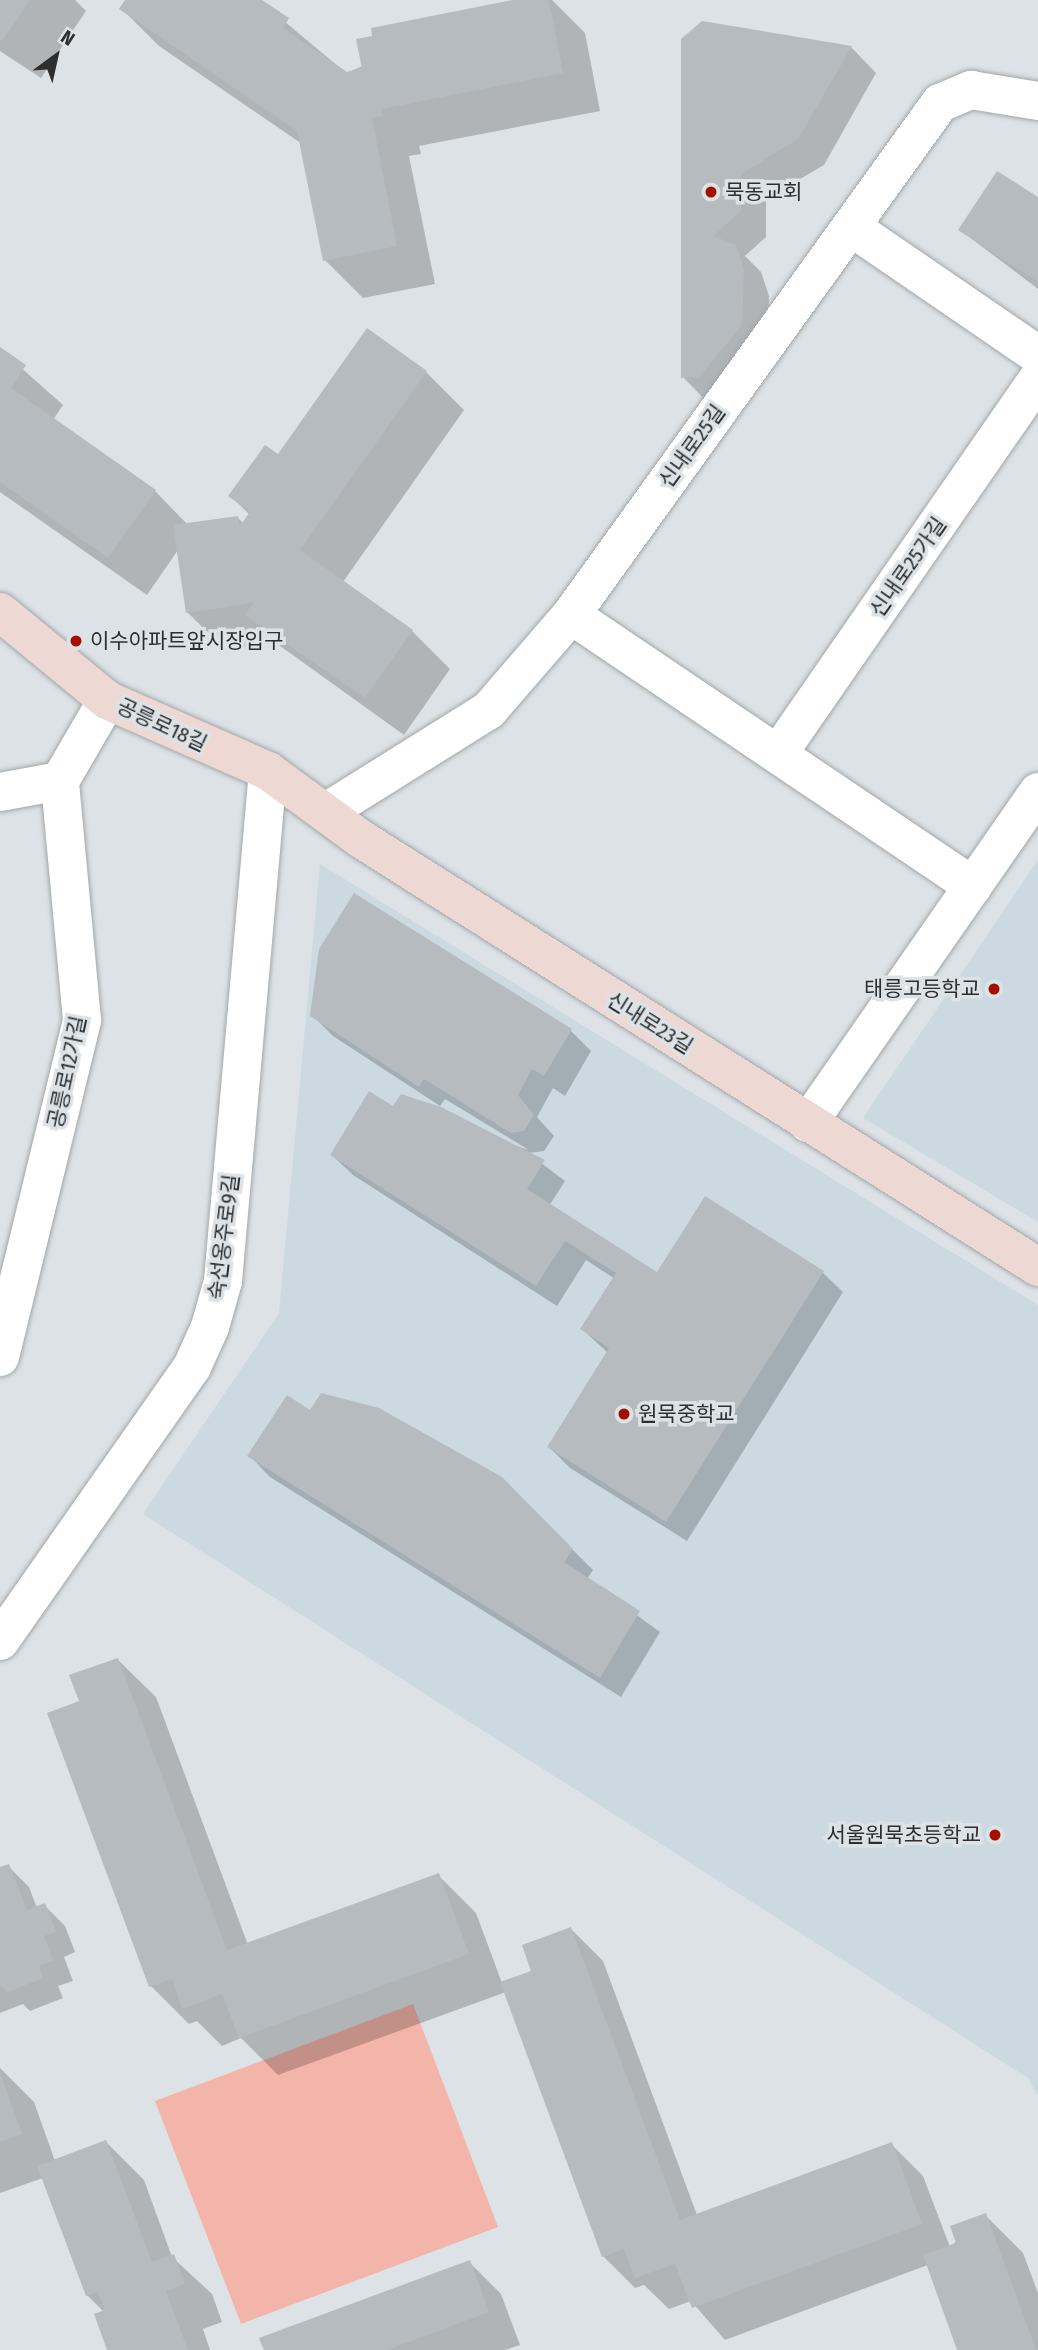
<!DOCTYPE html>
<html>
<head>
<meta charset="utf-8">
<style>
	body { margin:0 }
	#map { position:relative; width:1038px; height:2350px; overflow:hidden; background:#dce2e5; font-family:"Fira Sans Condensed","Noto Sans KR",sans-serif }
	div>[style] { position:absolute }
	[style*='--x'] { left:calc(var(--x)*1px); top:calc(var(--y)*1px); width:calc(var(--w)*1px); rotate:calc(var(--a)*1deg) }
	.built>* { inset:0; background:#ccd9e1 }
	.green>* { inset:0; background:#f3b5a9 }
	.shadow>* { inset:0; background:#0003 }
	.building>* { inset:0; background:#b6bbbf }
	.roads { filter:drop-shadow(0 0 2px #a2a7aa) drop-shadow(0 0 2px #a2a7aa) }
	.street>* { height:38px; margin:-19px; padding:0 19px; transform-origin:19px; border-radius:19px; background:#fff }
	.secondary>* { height:38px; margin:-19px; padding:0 19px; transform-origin:19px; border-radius:19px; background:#eed8d4 }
	.dots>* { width:19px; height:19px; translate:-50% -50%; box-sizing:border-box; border:4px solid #dce2e5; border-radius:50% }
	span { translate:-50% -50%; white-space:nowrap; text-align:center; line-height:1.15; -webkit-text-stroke:7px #dce2e5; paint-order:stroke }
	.poi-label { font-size:21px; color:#2c2e2f }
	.left { translate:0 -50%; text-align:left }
	.right { translate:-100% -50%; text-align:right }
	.street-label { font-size:21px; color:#2c2e2f }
	.north { position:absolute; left:21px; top:21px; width:70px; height:70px; -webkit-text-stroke:5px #dce2e5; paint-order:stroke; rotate:33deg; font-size:19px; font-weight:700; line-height:28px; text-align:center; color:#2c2e2f }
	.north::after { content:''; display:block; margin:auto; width:24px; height:32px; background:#2c2e2f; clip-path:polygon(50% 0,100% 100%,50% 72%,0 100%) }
</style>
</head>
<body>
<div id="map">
	<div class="built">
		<i style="clip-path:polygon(1038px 860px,1038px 1222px,863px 1118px)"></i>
		<i style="clip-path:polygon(320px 864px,1038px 1305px,1038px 2096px,1028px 2078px,143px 1514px,279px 1313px)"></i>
	</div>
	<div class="green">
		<i style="clip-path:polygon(413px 2004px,498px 2227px,241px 2324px,155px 2101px)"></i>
	</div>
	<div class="shadow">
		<i style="clip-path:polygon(0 0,75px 0,86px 11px,41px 78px,0 51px)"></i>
		<i style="clip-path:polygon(127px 0,259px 0,346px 73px,522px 0,552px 0,585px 33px,600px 111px,419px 146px,421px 154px,409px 156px,435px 284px,363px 298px,325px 260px,302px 144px,159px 46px,121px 8px)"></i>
		<i style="clip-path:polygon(683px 40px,851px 47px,876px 73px,824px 165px,766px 199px,766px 237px,745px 256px,761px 272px,769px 296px,767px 351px,708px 403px,683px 377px)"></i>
		<i style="clip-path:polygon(1038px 199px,1038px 289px,960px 230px)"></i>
		<i style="clip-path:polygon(0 349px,63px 405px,53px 420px,155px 491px,188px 525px,238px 518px,244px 524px,250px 515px,231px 496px,279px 457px,426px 372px,464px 410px,343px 582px,412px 631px,450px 669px,404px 735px,276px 643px,226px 650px,187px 612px,178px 550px,147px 595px,0 492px)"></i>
		<i style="clip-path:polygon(312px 1015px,571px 1031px,591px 1051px,565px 1096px,553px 1088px,537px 1117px,554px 1136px,544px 1151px,528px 1153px,565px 1181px,549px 1206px,657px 1274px,822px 1272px,843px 1292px,687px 1541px,570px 1468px,549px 1447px,608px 1353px,582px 1329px,615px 1279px,586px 1260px,557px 1306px,353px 1175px,332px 1155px,394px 1109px,529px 1150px,445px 1099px,440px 1106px,333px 1036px)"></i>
		<i style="clip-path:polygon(310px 1413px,501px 1478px,593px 1570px,587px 1579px,660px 1632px,621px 1697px,270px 1477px,250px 1456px)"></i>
		<i style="clip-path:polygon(118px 1660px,156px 1697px,248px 1945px,438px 1875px,476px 1913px,502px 1983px,534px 1972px,571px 1929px,603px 1961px,697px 2215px,891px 2144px,923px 2176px,950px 2247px,985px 2215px,1023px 2253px,1038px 2293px,1038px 2350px,959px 2350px,928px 2265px,725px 2340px,691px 2301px,669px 2309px,644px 2285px,635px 2288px,603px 2256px,506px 1992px,278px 2075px,241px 2038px,222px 2046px,197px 2021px,189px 2024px,151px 1986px,81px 1702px)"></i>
		<i style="clip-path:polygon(8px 1866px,29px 1887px,37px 1908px,44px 1905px,65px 1926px,75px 1952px,64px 1957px,73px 1981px,58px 1986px,63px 1998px,30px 2011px,23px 2004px,0 2013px,0 1869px)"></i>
		<i style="clip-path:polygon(0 2068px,34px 2102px,55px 2161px,106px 2142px,144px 2180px,172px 2257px,212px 2294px,222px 2322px,203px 2329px,210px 2350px,109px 2350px,104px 2312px,87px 2295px,43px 2178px,0 2193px)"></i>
		<i style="clip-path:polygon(469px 2262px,501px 2294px,520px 2345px,505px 2350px,266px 2350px)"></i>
	</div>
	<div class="building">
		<i style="clip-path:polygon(0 0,30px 0,2px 41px,0 40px)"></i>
		<i style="clip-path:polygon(125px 0,262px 0,289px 18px,283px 28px,347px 72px,362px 68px,356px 39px,372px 36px,371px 28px,513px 0,549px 0,563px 73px,382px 109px,383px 116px,372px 118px,397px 246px,323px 261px,297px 131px,119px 9px)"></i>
		<i style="clip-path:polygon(702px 21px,852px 46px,798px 139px,741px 174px,741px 211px,713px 236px,736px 245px,744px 269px,742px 325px,699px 377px,681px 378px,681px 39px)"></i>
		<i style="clip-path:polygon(997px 171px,1038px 197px,1038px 282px,958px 230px)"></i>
		<i style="clip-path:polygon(367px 328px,427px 371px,300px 550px,413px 630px,365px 698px,245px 615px,253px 603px,186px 613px,173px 525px,238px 516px,240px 526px,250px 512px,228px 496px,265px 445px,278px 454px)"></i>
		<i style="clip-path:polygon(0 347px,26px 365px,11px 388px,156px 490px,108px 558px,0 482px)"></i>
		<i style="clip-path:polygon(354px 893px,572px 1029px,544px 1076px,532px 1069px,518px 1095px,534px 1115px,524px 1131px,511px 1133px,424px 1079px,419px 1087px,310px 1016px,319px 949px)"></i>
		<i style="clip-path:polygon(369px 1091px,393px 1106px,401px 1094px,441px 1107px,545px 1160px,527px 1189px,657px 1272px,705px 1196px,824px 1271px,666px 1522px,547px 1447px,609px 1348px,580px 1329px,616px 1273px,565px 1241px,536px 1286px,330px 1155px)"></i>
		<i style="clip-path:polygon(321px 1393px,379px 1408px,502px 1477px,573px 1549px,564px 1562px,640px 1611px,600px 1678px,247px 1456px,287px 1395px,310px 1410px)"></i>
		<i style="clip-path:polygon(118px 1658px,227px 1950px,439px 1873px,469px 1954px,239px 2038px,222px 1994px,182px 2009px,172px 1979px,149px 1987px,47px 1713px,79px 1701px,69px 1675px)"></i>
		<i style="clip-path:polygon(9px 1864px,27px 1910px,45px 1903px,56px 1932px,44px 1936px,53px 1960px,39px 1966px,43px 1978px,8px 1992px,0 1985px,0 1867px)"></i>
		<i style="clip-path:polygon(571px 1927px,680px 2220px,892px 2142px,922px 2224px,692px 2308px,675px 2264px,635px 2278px,624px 2249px,602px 2257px,500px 1982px,531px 1971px,522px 1945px)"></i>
		<i style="clip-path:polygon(0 2073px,22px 2134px,0 2142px)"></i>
		<i style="clip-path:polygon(106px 2140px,152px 2262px,174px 2254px,185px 2284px,166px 2291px,188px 2350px,107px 2350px,94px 2314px,105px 2310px,98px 2292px,86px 2296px,37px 2166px)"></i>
		<i style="clip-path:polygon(986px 2213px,1036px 2350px,957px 2350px,923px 2255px,956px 2243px,950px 2226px)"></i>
		<i style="clip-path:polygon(470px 2260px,489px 2312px,387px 2350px,264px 2350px,259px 2338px)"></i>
	</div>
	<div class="roads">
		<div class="street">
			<i style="--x:851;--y:227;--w:227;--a:34.4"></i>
			<i style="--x:571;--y:615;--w:485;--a:34"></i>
			<i style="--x:778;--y:754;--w:456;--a:-55.3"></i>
			<i style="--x:0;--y:792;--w:61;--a:-10.4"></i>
			<i style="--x:60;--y:781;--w:94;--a:-59.9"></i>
			<i style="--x:326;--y:812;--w:192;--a:-32"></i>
			<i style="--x:489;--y:710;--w:125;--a:-49.2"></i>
			<i style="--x:571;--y:615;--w:631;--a:-54.22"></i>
			<i style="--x:940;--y:103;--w:34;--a:-23"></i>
			<i style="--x:971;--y:90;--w:68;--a:9.3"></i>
			<i style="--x:808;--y:1123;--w:403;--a:-55.2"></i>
			<i style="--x:0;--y:1357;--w:347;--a:-76.3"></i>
			<i style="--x:82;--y:1020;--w:240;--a:-95.3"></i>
			<i style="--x:0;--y:1641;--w:335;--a:-55"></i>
			<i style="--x:192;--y:1367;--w:44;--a:-65.8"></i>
			<i style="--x:210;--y:1327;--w:48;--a:-74.2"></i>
			<i style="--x:223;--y:1281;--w:512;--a:-84.96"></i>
		</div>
		<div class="secondary">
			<i style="--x:0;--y:612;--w:139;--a:39.4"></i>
			<i style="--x:107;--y:700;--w:176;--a:23.8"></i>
			<i style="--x:268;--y:771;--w:115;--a:36.2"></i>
			<i style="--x:361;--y:839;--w:801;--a:32.3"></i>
		</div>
	</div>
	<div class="dots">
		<i style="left:711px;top:192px;background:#a41000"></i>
		<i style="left:76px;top:641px;background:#a41000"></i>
		<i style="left:994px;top:989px;background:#a41000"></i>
		<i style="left:624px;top:1414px;background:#a41000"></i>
		<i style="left:995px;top:1835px;background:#a41000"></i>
	</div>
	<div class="poi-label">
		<span class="left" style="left:725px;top:192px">묵동교회</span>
		<span class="left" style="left:90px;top:641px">이수아파트앞시장입구</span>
		<span class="right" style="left:980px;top:989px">태릉고등학교</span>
		<span class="left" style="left:638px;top:1414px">원묵중학교</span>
		<span class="right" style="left:981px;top:1835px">서울원묵초등학교</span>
	</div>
	<div class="street-label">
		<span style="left:692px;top:446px;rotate:-54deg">신내로25길</span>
		<span style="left:908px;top:567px;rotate:-55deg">신내로25가길</span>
		<span style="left:162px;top:725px;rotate:25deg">공릉로18길</span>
		<span style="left:650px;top:1023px;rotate:32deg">신내로23길</span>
		<span style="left:67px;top:1072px;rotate:-78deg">공릉로12가길</span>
		<span style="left:224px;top:1237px;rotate:-83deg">숙선옹주로9길</span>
	</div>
	<div class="north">N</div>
</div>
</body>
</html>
